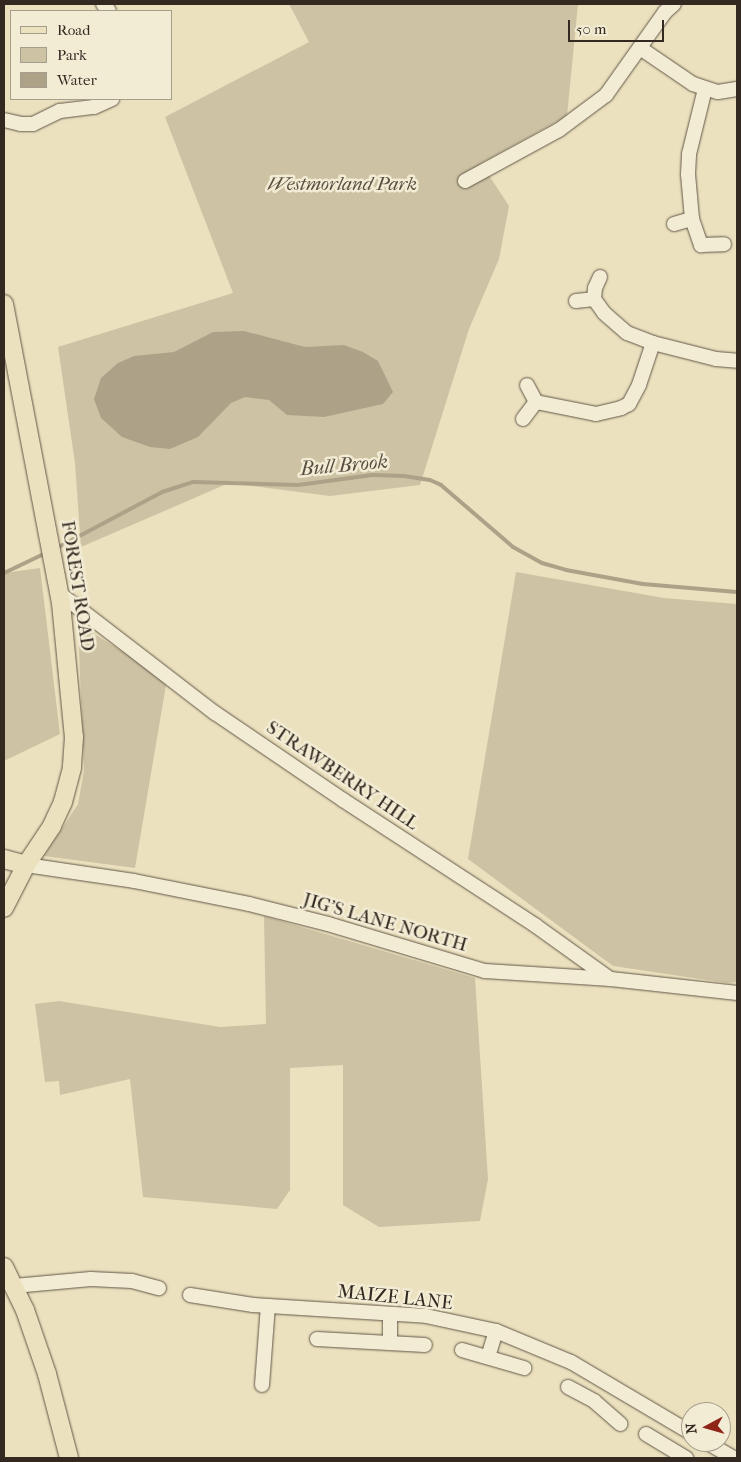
<!DOCTYPE html>
<html>
<head>
<meta charset="utf-8">
<style>
	body { margin:0 }
	#map { position:relative; width:741px; height:1462px; overflow:hidden; background:#ece1be; font-family:"IM FELL French Canon",serif }
	div>[style] { position:absolute }
	[style*='--x'] { left:calc(var(--x)*1px); top:calc(var(--y)*1px); width:calc(var(--w)*1px); rotate:calc(var(--a)*1deg) }
	.green>* { inset:0; background:#cdc2a3 }
	.water>* { inset:0; background:#ada288 }
	.stream>* { height:4px; margin:-2px; padding:0 2px; transform-origin:2px; border-radius:2px; background:#ada288 }
	.roads { filter:drop-shadow(0 0 1px #615748) drop-shadow(0 0 1px #615748) }
	.minor>* { height:14px; margin:-7px; padding:0 7px; transform-origin:7px; border-radius:7px; background:#f3ecd5 }
	.major>* { height:18px; margin:-9px; padding:0 9px; transform-origin:9px; border-radius:9px; background:#ece1be }
	span { translate:-50% -50%; white-space:nowrap; text-align:center; line-height:1.15; -webkit-text-stroke:5px #f3ecd5; paint-order:stroke }
	.park-label { font-size:19px; color:#5a4f41; font-style:italic }
	.street-label { font-size:19px; color:#332920 }
	.water-label { font-size:20px; color:#584d3f; font-style:italic }
	.frame { position:absolute; inset:0; border:5px solid #332920; pointer-events:none }
	.legend { position:absolute; left:10px; top:10px; width:162px; height:90px; box-sizing:border-box; background:#f3ecd5; border:1px solid #a69e8d; margin:0; padding:6px 9px; list-style:none; font-size:15px; color:#332920 }
	.legend li { display:flex; align-items:center; gap:10px; height:25px }
	.legend b { width:25px; border:1px solid #a69e8d }
	.north { position:absolute; left:681px; top:1402px; width:50px; height:50px; box-sizing:border-box; background:#f3ecd5; border:1px solid #a69e8d; border-radius:50%; rotate:264deg; font-size:14px; font-weight:700; line-height:20px; text-align:center; color:#332920 }
	.north::after { content:''; display:block; margin:auto; width:18px; height:22px; background:#8f2418; clip-path:polygon(50% 0,100% 100%,50% 72%,0 100%) }
	.scale { position:absolute; left:568px; top:20px; width:96px; height:22px; box-sizing:border-box; border:2px solid #332920; border-top:0; padding-left:6px; font-size:15px; line-height:18px; white-space:nowrap; color:#332920; -webkit-text-stroke:4px #f3ecd5; paint-order:stroke }
</style>
</head>
<body>
<div id="map">
	<div class="green">
		<i style="clip-path:polygon(289px 4px,578px 4px,567px 116px,481px 163px,509px 206px,499px 259px,469px 329px,420px 485px,330px 496px,229px 483px,81px 547px,75px 463px,58px 347px,233px 293px,165px 117px,309px 42px)"></i>
		<i style="clip-path:polygon(40px 568px,60px 734px,4px 761px,4px 573px)"></i>
		<i style="clip-path:polygon(516px 572px,664px 598px,737px 604px,737px 982px,727px 983px,613px 966px,468px 859px)"></i>
		<i style="clip-path:polygon(78px 624px,167px 679px,135px 868px,44px 856px,78px 804px,84px 771px)"></i>
		<i style="clip-path:polygon(264px 916px,475px 978px,488px 1179px,480px 1221px,379px 1227px,343px 1205px,343px 1065px,290px 1068px,290px 1190px,277px 1209px,143px 1197px,130px 1079px,60px 1095px,59px 1081px,45px 1082px,35px 1004px,59px 1001px,220px 1027px,266px 1024px)"></i>
	</div>
	<div class="water">
		<i style="clip-path:polygon(244px 331px,305px 347px,344px 345px,363px 352px,378px 361px,393px 392px,383px 404px,324px 417px,287px 415px,269px 400px,245px 397px,231px 403px,198px 437px,170px 449px,150px 447px,122px 437px,101px 418px,94px 399px,101px 378px,118px 363px,134px 356px,174px 352px,213px 332px)"></i>
	</div>
	<div class="stream">
		<i style="--x:55;--y:549;--w:121;--a:-28"></i>
		<i style="--x:162;--y:492;--w:33;--a:-18"></i>
		<i style="--x:193;--y:482;--w:105;--a:1.6"></i>
		<i style="--x:298;--y:485;--w:75;--a:-7.7"></i>
		<i style="--x:372;--y:475;--w:32;--a:2"></i>
		<i style="--x:404;--y:476;--w:26;--a:9"></i>
		<i style="--x:430;--y:480;--w:12;--a:24"></i>
		<i style="--x:441;--y:485;--w:95;--a:40.7"></i>
		<i style="--x:513;--y:547;--w:33;--a:29"></i>
		<i style="--x:542;--y:563;--w:25;--a:16"></i>
		<i style="--x:566;--y:570;--w:78;--a:10.3"></i>
		<i style="--x:643;--y:584;--w:94;--a:4.9"></i>
		<i style="--x:4;--y:573;--w:47;--a:-25.5"></i>
	</div>
	<div class="roads">
		<div class="minor">
			<i style="--x:103;--y:4;--w:9;--a:49"></i>
			<i style="--x:640;--y:48;--w:64;--a:34.2"></i>
			<i style="--x:693;--y:84;--w:26;--a:18"></i>
			<i style="--x:718;--y:92;--w:19;--a:-9"></i>
			<i style="--x:4;--y:120;--w:17;--a:13"></i>
			<i style="--x:21;--y:124;--w:12;--a:0"></i>
			<i style="--x:33;--y:124;--w:30;--a:-26"></i>
			<i style="--x:60;--y:111;--w:34;--a:-7"></i>
			<i style="--x:94;--y:107;--w:20;--a:-24"></i>
			<i style="--x:465;--y:181;--w:107;--a:-28.5"></i>
			<i style="--x:559;--y:130;--w:59;--a:-36.7"></i>
			<i style="--x:606;--y:95;--w:102;--a:-54.6"></i>
			<i style="--x:665;--y:12;--w:12;--a:-42"></i>
			<i style="--x:692;--y:219;--w:28;--a:71"></i>
			<i style="--x:701;--y:245;--w:23;--a:-2"></i>
			<i style="--x:674;--y:224;--w:19;--a:-16"></i>
			<i style="--x:692;--y:219;--w:45;--a:-95.1"></i>
			<i style="--x:688;--y:174;--w:20;--a:-87"></i>
			<i style="--x:689;--y:154;--w:67;--a:-76.2"></i>
			<i style="--x:600;--y:277;--w:12;--a:114"></i>
			<i style="--x:595;--y:288;--w:11;--a:95"></i>
			<i style="--x:594;--y:299;--w:17;--a:54"></i>
			<i style="--x:604;--y:313;--w:30;--a:41"></i>
			<i style="--x:627;--y:333;--w:28;--a:21"></i>
			<i style="--x:653;--y:343;--w:65;--a:14.3"></i>
			<i style="--x:716;--y:359;--w:21;--a:5"></i>
			<i style="--x:576;--y:301;--w:18;--a:-6"></i>
			<i style="--x:536;--y:402;--w:61;--a:11.3"></i>
			<i style="--x:596;--y:414;--w:26;--a:-13"></i>
			<i style="--x:621;--y:408;--w:9;--a:-27"></i>
			<i style="--x:629;--y:404;--w:21;--a:-62"></i>
			<i style="--x:639;--y:385;--w:44;--a:-71.6"></i>
			<i style="--x:523;--y:419;--w:21;--a:-53"></i>
			<i style="--x:536;--y:402;--w:19;--a:-118"></i>
			<i style="--x:59;--y:593;--w:197;--a:37.6"></i>
			<i style="--x:215;--y:713;--w:155;--a:34.2"></i>
			<i style="--x:343;--y:800;--w:230;--a:33.1"></i>
			<i style="--x:536;--y:926;--w:91;--a:35.6"></i>
			<i style="--x:26;--y:865;--w:109;--a:8.4"></i>
			<i style="--x:134;--y:881;--w:117;--a:11.3"></i>
			<i style="--x:249;--y:904;--w:81;--a:14.2"></i>
			<i style="--x:328;--y:924;--w:164;--a:16.7"></i>
			<i style="--x:485;--y:971;--w:126;--a:3.6"></i>
			<i style="--x:611;--y:979;--w:127;--a:6.3"></i>
			<i style="--x:14;--y:1286;--w:77;--a:-5.2"></i>
			<i style="--x:91;--y:1279;--w:41;--a:2.8"></i>
			<i style="--x:132;--y:1281;--w:28;--a:15"></i>
			<i style="--x:190;--y:1295;--w:64;--a:9"></i>
			<i style="--x:253;--y:1305;--w:173;--a:3.6"></i>
			<i style="--x:426;--y:1316;--w:72;--a:12.1"></i>
			<i style="--x:496;--y:1331;--w:81;--a:22.5"></i>
			<i style="--x:571;--y:1362;--w:139;--a:30.6"></i>
			<i style="--x:317;--y:1339;--w:108;--a:3.2"></i>
			<i style="--x:390;--y:1343;--w:29;--a:-90"></i>
			<i style="--x:462;--y:1350;--w:65;--a:16.2"></i>
			<i style="--x:488;--y:1357;--w:27;--a:-73"></i>
			<i style="--x:262;--y:1385;--w:79;--a:-85.7"></i>
			<i style="--x:568;--y:1387;--w:30;--a:28"></i>
			<i style="--x:594;--y:1401;--w:35;--a:41"></i>
			<i style="--x:646;--y:1434;--w:47;--a:31"></i>
			<i style="--x:706;--y:1442;--w:32;--a:30"></i>
		</div>
		<div class="major">
			<i style="--x:4;--y:304;--w:304;--a:79.2"></i>
			<i style="--x:61;--y:603;--w:135;--a:84.5"></i>
			<i style="--x:74;--y:737;--w:31;--a:94"></i>
			<i style="--x:72;--y:768;--w:35;--a:105"></i>
			<i style="--x:63;--y:802;--w:26;--a:115"></i>
			<i style="--x:52;--y:826;--w:47;--a:123.7"></i>
			<i style="--x:26;--y:865;--w:48;--a:117.1"></i>
			<i style="--x:4;--y:859;--w:23;--a:15"></i>
			<i style="--x:4;--y:1267;--w:48;--a:64"></i>
			<i style="--x:25;--y:1310;--w:68;--a:71"></i>
			<i style="--x:47;--y:1374;--w:87;--a:75.3"></i>
		</div>
	</div>
	<div class="park-label">
		<span style="left:342px;top:185px">Westmorland Park</span>
	</div>
	<div class="street-label">
		<span style="left:77px;top:586px;rotate:81deg">FOREST ROAD</span>
		<span style="left:342px;top:776px;rotate:34deg">STRAWBERRY HILL</span>
		<span style="left:385px;top:923px;rotate:16deg">JIG'S LANE NORTH</span>
		<span style="left:395px;top:1298px;rotate:6deg">MAIZE LANE</span>
	</div>
	<div class="water-label">
		<span style="left:344px;top:465px;rotate:-5deg">Bull Brook</span>
	</div>
	<div class="frame"></div>
	<ul class="legend">
	<li><b style="height:6px;background:#ece1be"></b>Road</li>
	<li><b style="height:14px;background:#cdc2a3"></b>Park</li>
	<li><b style="height:14px;background:#ada288"></b>Water</li>
	</ul>
	<div class="north">N</div>
	<div class="scale">50 m</div>
</div>
</body>
</html>
